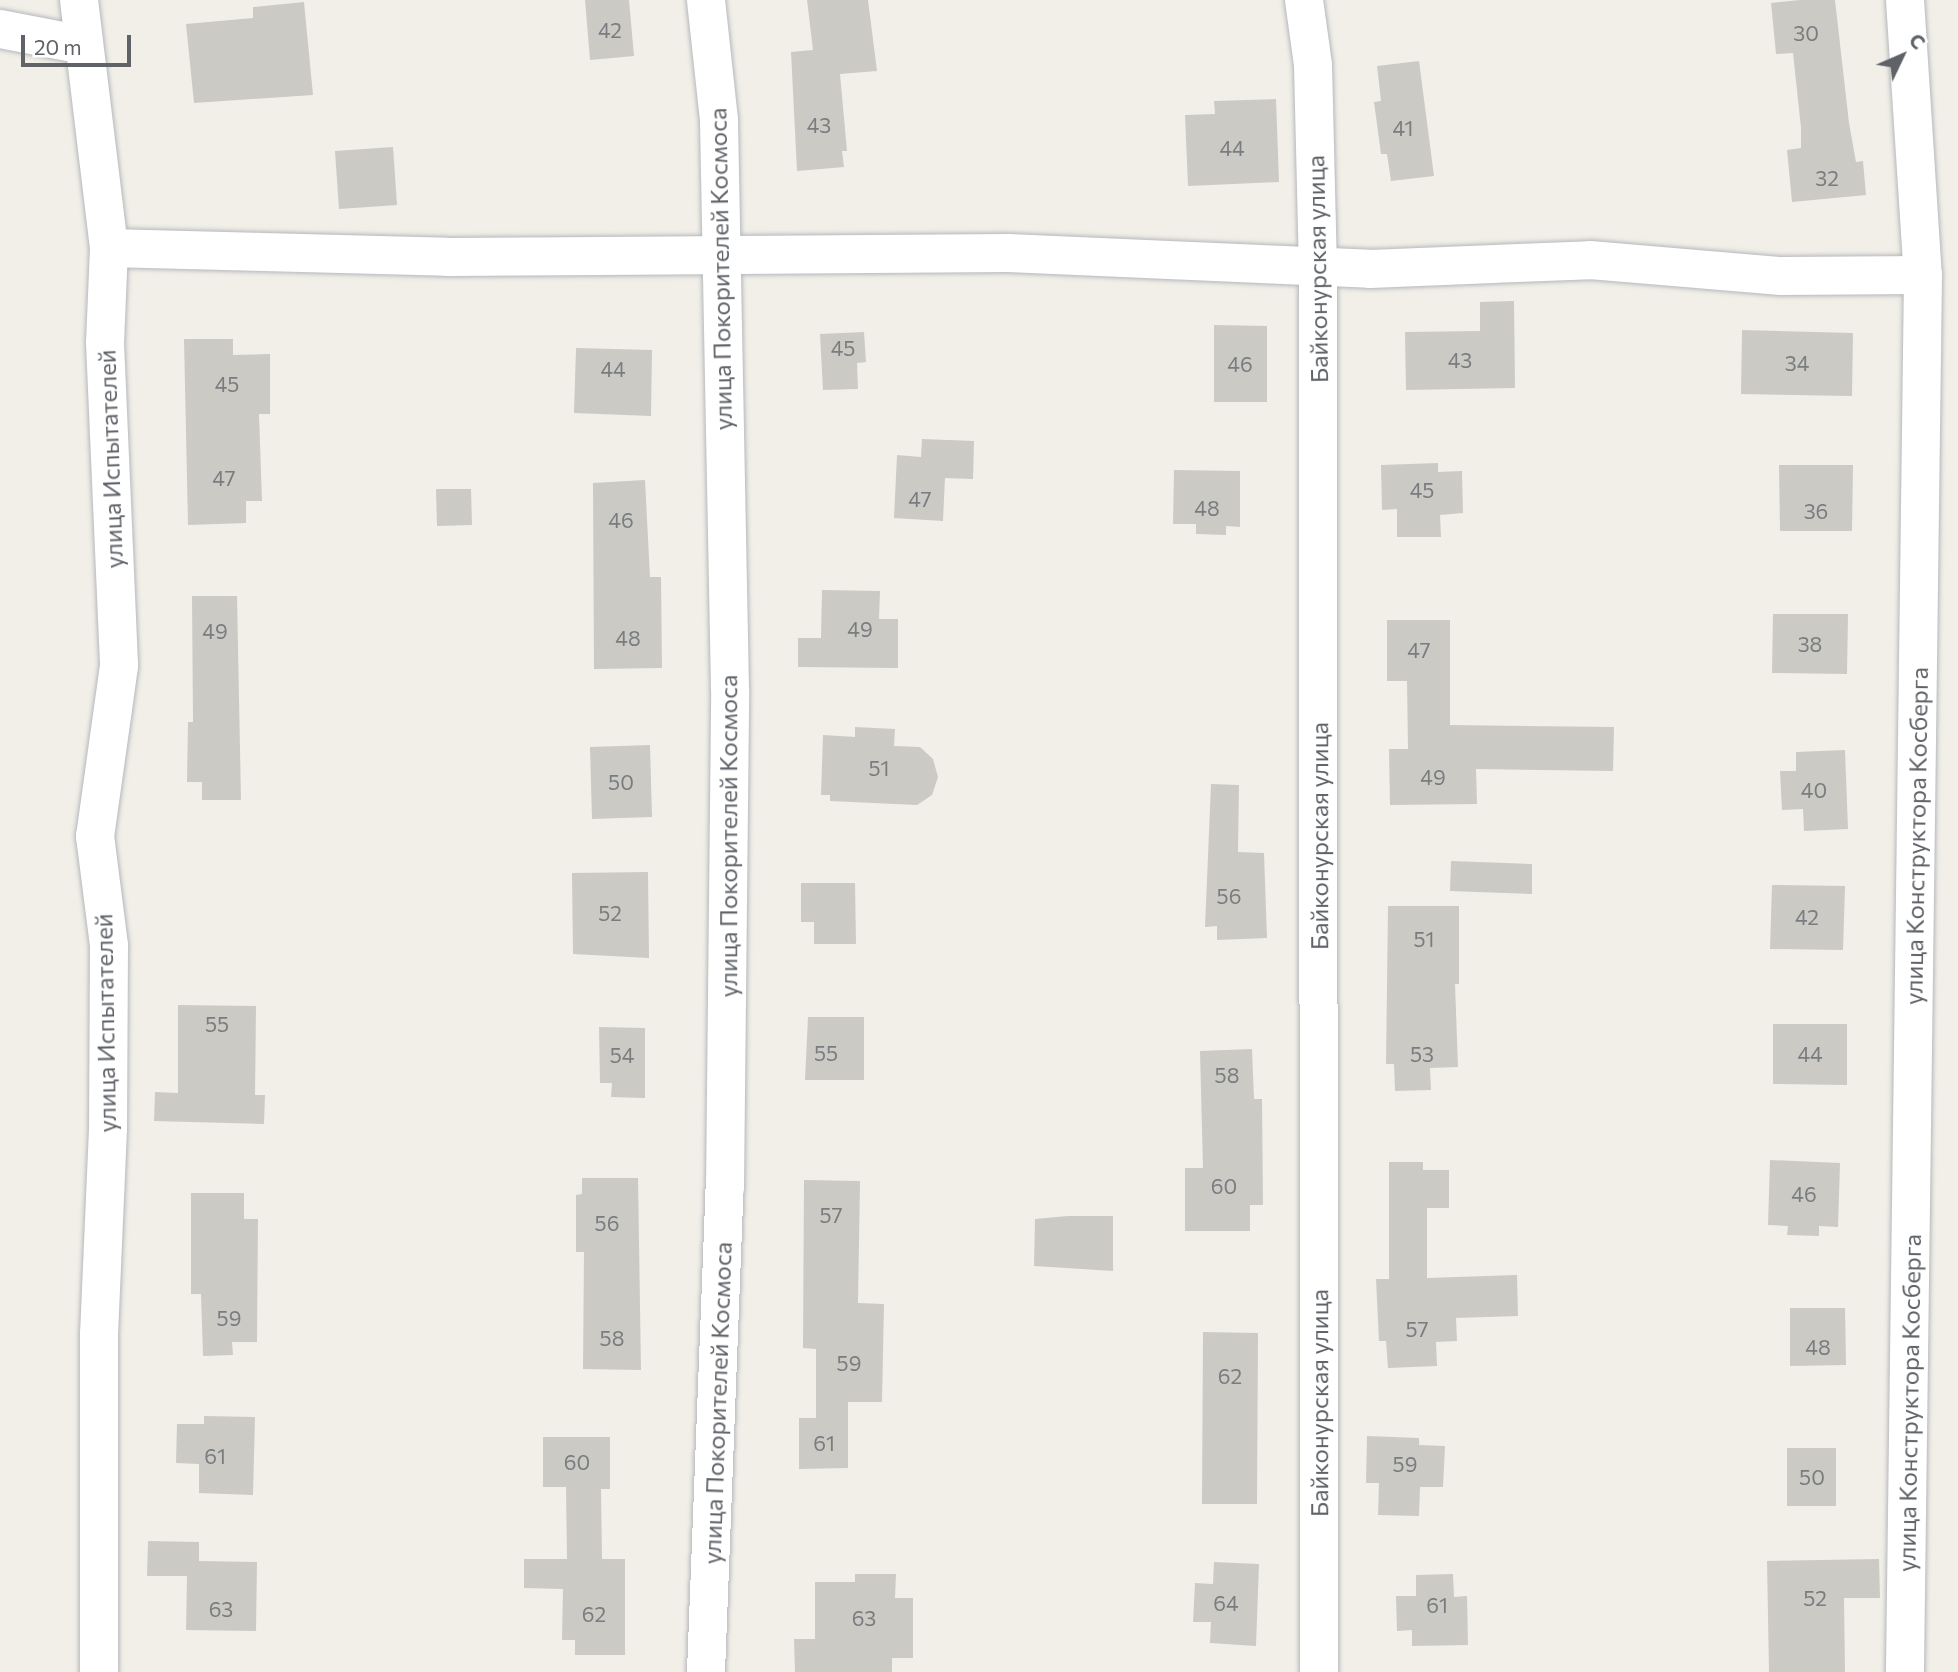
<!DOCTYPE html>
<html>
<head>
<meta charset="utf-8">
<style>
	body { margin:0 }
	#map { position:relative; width:1958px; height:1672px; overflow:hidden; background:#f1efe8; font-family:Commissioner,sans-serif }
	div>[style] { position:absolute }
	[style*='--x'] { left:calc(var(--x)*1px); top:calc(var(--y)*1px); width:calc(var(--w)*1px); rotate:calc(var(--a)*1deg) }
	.building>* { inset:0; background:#cccac5 }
	.roads { filter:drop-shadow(0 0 2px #b5b8bc) drop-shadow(0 0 2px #b5b8bc) }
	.minor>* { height:38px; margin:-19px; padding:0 19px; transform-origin:19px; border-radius:19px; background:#fff }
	span { translate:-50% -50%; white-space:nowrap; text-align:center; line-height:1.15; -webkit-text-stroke:5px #fff; paint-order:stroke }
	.number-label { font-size:21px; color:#7a7d7f }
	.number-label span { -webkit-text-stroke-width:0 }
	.street-label { font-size:24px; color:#5f6368 }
	.north { position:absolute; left:1867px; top:21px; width:70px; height:70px; -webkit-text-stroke:5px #fff; paint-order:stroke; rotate:46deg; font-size:19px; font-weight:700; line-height:28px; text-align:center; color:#5f6368 }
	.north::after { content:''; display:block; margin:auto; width:24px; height:32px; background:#5f6368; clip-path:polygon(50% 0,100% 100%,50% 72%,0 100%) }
	.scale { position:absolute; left:21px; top:35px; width:110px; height:32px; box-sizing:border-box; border:4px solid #5f6368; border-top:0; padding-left:9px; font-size:21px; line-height:24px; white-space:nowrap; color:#5f6368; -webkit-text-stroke:5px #fff; paint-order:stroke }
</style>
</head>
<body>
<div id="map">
	<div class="building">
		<i style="clip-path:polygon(585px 0,629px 0,634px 56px,590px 60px)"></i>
		<i style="clip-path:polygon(807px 0,868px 0,877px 71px,840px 74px,847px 151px,842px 151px,844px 167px,797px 171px,791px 52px,813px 50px)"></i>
		<i style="clip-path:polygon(1800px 0,1835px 0,1849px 123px,1856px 162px,1863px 161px,1866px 195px,1792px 202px,1787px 150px,1801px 148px,1801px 128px,1793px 53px,1776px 54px,1771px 3px)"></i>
		<i style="clip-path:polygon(304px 2px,313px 95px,194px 103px,186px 24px,253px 18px,253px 7px)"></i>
		<i style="clip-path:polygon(1419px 61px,1434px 176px,1391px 181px,1387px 154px,1381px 154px,1374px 102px,1381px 101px,1377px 66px)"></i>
		<i style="clip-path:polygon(1276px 99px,1279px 182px,1188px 186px,1185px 115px,1215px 114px,1214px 101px)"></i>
		<i style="clip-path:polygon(393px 147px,397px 205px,339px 209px,335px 151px)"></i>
		<i style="clip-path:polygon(1514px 301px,1515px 388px,1406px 390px,1405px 332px,1480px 331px,1480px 302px)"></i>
		<i style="clip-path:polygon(1214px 325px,1267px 326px,1267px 402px,1214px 402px)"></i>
		<i style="clip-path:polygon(1742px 330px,1853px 333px,1852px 396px,1741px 394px)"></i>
		<i style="clip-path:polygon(864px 332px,866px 362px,857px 363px,858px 389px,823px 390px,820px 334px)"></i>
		<i style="clip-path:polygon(184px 339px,233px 339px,233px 355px,270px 354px,270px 414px,259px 414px,262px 501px,246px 501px,246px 523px,188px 525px)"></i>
		<i style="clip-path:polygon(576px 348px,652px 350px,651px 416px,574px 413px)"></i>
		<i style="clip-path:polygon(922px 439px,974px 441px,973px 479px,945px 478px,943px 521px,894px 518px,897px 455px,921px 457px)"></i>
		<i style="clip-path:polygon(1438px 463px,1438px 472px,1462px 471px,1463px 513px,1440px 515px,1441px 537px,1397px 537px,1397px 509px,1382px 510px,1381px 465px)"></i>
		<i style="clip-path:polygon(1779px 465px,1853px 465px,1852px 531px,1780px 531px)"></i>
		<i style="clip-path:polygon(1174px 470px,1240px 471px,1240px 527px,1226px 526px,1226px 535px,1196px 534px,1196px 524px,1173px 524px)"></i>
		<i style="clip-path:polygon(645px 480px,650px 577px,661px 577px,662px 668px,594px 669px,593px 483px)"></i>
		<i style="clip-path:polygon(436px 489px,471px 489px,472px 525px,437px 526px)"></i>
		<i style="clip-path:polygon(822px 590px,880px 591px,879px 619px,898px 619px,898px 668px,798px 667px,798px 638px,821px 638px)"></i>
		<i style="clip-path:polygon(192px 596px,237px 596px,241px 800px,202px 800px,202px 782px,187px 782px,188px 722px,193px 722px)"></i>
		<i style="clip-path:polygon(1773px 614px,1848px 614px,1847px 674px,1772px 673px)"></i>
		<i style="clip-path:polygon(1387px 620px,1450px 620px,1450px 725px,1614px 727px,1613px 771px,1476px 769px,1477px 804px,1390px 805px,1389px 749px,1408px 749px,1407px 681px,1387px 681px)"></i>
		<i style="clip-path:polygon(855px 727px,895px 729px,894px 746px,920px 747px,933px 759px,938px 777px,932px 795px,917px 805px,830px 801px,830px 795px,821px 795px,823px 735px,855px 737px)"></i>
		<i style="clip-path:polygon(650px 745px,652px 817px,592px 819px,590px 747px)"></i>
		<i style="clip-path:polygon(1845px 750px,1848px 829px,1804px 831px,1803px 809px,1782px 810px,1780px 771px,1796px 771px,1796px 752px)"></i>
		<i style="clip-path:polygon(1211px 784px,1239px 785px,1238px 852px,1264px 853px,1267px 938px,1217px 940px,1217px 926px,1205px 927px)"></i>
		<i style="clip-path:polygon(1451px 861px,1532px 864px,1532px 894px,1450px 891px)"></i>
		<i style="clip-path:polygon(648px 872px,649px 958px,573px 954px,572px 873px)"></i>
		<i style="clip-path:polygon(801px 883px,855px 883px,856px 944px,814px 944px,814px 922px,801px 922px)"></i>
		<i style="clip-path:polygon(1772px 885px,1845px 886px,1843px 950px,1770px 949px)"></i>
		<i style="clip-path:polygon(1388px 906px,1459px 906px,1459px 984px,1455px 984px,1458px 1067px,1430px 1068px,1431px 1090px,1395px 1091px,1394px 1064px,1386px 1064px)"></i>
		<i style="clip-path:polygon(178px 1005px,256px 1006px,255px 1095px,265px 1095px,264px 1124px,154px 1121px,155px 1092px,178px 1093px)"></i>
		<i style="clip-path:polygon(808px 1017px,864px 1017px,864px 1080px,805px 1080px)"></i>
		<i style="clip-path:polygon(1773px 1024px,1847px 1024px,1847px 1085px,1773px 1084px)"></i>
		<i style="clip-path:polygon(599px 1027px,645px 1028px,645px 1098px,611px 1097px,612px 1083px,600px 1083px)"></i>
		<i style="clip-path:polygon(1252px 1049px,1254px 1099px,1262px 1099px,1263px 1205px,1250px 1205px,1250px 1231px,1185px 1231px,1185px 1168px,1203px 1168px,1200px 1051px)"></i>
		<i style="clip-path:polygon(1770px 1160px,1840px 1163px,1838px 1227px,1819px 1226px,1819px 1236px,1787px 1235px,1788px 1226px,1768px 1225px)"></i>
		<i style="clip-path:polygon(1389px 1162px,1423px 1162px,1423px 1170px,1449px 1170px,1449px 1208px,1427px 1208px,1427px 1278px,1517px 1275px,1518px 1316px,1456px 1318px,1457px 1341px,1436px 1342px,1437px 1366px,1388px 1368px,1386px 1341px,1379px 1341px,1376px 1279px,1389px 1279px)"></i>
		<i style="clip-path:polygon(582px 1178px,638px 1178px,641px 1370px,583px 1369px,584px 1252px,576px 1252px,576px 1195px,582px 1194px)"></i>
		<i style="clip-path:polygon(804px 1180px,860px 1181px,858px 1303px,884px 1304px,882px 1402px,848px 1402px,848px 1468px,799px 1469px,799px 1418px,816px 1418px,816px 1349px,803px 1348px)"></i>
		<i style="clip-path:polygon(191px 1193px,244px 1193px,244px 1219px,258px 1219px,257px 1342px,232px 1342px,233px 1355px,203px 1356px,201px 1294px,191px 1294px)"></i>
		<i style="clip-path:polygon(1068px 1216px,1113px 1216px,1113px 1271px,1034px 1266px,1035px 1219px)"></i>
		<i style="clip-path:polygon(1790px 1308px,1845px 1308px,1846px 1365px,1790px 1366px)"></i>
		<i style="clip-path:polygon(1203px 1332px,1258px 1333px,1257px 1504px,1202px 1504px)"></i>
		<i style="clip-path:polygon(204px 1416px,255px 1417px,253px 1495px,199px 1493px,199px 1464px,176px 1463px,177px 1424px,204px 1424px)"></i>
		<i style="clip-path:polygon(1367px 1436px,1419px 1438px,1419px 1445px,1445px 1446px,1443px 1487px,1420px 1487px,1419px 1516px,1378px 1515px,1379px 1483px,1366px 1483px)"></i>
		<i style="clip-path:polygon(543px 1437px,610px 1437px,610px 1489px,601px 1489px,602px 1559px,625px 1559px,625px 1655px,575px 1655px,575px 1640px,562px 1640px,563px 1589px,524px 1588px,524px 1559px,567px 1559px,566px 1487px,543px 1487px)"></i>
		<i style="clip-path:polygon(1787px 1448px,1836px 1448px,1836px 1506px,1787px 1506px)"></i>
		<i style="clip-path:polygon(148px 1541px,199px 1542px,199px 1561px,257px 1562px,256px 1631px,186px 1630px,187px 1576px,147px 1576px)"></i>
		<i style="clip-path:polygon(1879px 1559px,1880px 1598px,1844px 1598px,1845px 1672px,1769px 1672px,1767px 1561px)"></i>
		<i style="clip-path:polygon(1214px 1562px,1259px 1564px,1256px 1646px,1210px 1643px,1211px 1622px,1193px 1622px,1195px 1583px,1213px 1584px)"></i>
		<i style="clip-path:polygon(855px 1574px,896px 1574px,895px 1598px,913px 1598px,913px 1658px,892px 1658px,892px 1672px,795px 1672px,794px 1639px,815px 1639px,815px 1582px,855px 1582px)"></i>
		<i style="clip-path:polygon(1453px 1574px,1454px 1597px,1467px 1596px,1468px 1645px,1412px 1646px,1412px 1630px,1397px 1631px,1396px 1596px,1416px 1596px,1416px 1575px)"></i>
	</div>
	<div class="roads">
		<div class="minor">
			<i style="--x:79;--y:0;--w:250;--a:83.1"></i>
			<i style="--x:109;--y:248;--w:95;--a:92.4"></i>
			<i style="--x:105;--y:343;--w:323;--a:87.5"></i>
			<i style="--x:119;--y:666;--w:172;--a:98"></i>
			<i style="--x:95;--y:836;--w:110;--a:82.7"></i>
			<i style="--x:109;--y:945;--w:184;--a:90.3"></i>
			<i style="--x:108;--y:1129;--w:205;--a:92.5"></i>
			<i style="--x:99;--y:1334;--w:338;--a:90"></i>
			<i style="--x:1304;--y:0;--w:66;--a:82.1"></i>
			<i style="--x:1313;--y:65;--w:202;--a:88.6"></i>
			<i style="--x:1318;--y:267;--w:1405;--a:89.96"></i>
			<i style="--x:1905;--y:0;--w:276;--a:86.3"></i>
			<i style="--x:1923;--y:275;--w:1397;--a:90.74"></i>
			<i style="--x:0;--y:29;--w:85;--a:10.9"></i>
			<i style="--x:109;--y:248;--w:338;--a:1.5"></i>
			<i style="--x:447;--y:257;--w:561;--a:-0.41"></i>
			<i style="--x:1008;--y:253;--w:362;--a:2.5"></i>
			<i style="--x:1370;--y:269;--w:220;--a:-2.3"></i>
			<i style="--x:1590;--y:260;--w:192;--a:4.8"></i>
			<i style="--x:1781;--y:276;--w:142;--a:-0.4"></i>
			<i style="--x:706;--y:1672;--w:484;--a:-87.8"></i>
			<i style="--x:725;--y:1188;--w:499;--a:-89.4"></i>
			<i style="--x:730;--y:689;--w:569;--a:-91.11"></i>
			<i style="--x:719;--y:120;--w:121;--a:-96.2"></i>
		</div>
	</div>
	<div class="number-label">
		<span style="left:610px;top:30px">42</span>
		<span style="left:1806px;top:33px">30</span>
		<span style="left:819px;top:125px">43</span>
		<span style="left:1403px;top:128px">41</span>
		<span style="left:1232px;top:148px">44</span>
		<span style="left:1827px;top:178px">32</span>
		<span style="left:843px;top:348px">45</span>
		<span style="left:1460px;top:360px">43</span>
		<span style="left:1797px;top:363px">34</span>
		<span style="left:1240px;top:364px">46</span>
		<span style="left:613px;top:369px">44</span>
		<span style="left:227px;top:384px">45</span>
		<span style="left:224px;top:478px">47</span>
		<span style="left:1422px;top:490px">45</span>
		<span style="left:920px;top:499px">47</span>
		<span style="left:1207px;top:508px">48</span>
		<span style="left:1816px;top:511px">36</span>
		<span style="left:621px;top:520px">46</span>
		<span style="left:860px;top:629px">49</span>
		<span style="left:215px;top:631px">49</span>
		<span style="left:628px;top:638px">48</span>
		<span style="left:1810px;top:644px">38</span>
		<span style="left:1419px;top:650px">47</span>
		<span style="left:879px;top:768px">51</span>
		<span style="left:1433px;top:777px">49</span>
		<span style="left:621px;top:782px">50</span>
		<span style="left:1814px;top:790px">40</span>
		<span style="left:1229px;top:896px">56</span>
		<span style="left:610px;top:913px">52</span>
		<span style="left:1807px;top:917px">42</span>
		<span style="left:1424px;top:939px">51</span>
		<span style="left:217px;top:1024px">55</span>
		<span style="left:826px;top:1053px">55</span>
		<span style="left:1422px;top:1054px">53</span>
		<span style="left:1810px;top:1054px">44</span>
		<span style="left:622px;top:1055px">54</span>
		<span style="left:1227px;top:1075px">58</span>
		<span style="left:1224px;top:1186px">60</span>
		<span style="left:1804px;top:1194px">46</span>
		<span style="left:831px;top:1215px">57</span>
		<span style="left:607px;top:1223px">56</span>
		<span style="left:229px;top:1318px">59</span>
		<span style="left:1417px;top:1329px">57</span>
		<span style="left:612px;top:1338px">58</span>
		<span style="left:1818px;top:1347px">48</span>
		<span style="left:849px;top:1363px">59</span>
		<span style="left:1230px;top:1376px">62</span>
		<span style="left:824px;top:1443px">61</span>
		<span style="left:215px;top:1456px">61</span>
		<span style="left:577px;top:1462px">60</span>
		<span style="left:1405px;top:1464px">59</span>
		<span style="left:1812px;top:1477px">50</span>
		<span style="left:1815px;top:1598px">52</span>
		<span style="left:1226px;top:1603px">64</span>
		<span style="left:1437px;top:1605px">61</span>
		<span style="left:221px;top:1609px">63</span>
		<span style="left:594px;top:1614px">62</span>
		<span style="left:864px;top:1618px">63</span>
	</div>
	<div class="street-label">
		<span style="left:720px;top:269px;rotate:-91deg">улица Покорителей Космоса</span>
		<span style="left:1317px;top:269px;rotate:-91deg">Байконурская улица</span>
		<span style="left:110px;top:459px;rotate:-92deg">улица Испытателей</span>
		<span style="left:728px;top:836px;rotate:-90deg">улица Покорителей Космоса</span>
		<span style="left:1319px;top:836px;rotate:-90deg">Байконурская улица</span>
		<span style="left:1916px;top:836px;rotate:-89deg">улица Конструктора Косберга</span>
		<span style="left:105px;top:1023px;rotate:-91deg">улица Испытателей</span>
		<span style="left:717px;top:1403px;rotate:-88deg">улица Покорителей Космоса</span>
		<span style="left:1319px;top:1403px;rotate:-90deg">Байконурская улица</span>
		<span style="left:1909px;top:1403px;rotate:-89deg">улица Конструктора Косберга</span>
	</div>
	<div class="north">С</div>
	<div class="scale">20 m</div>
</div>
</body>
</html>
